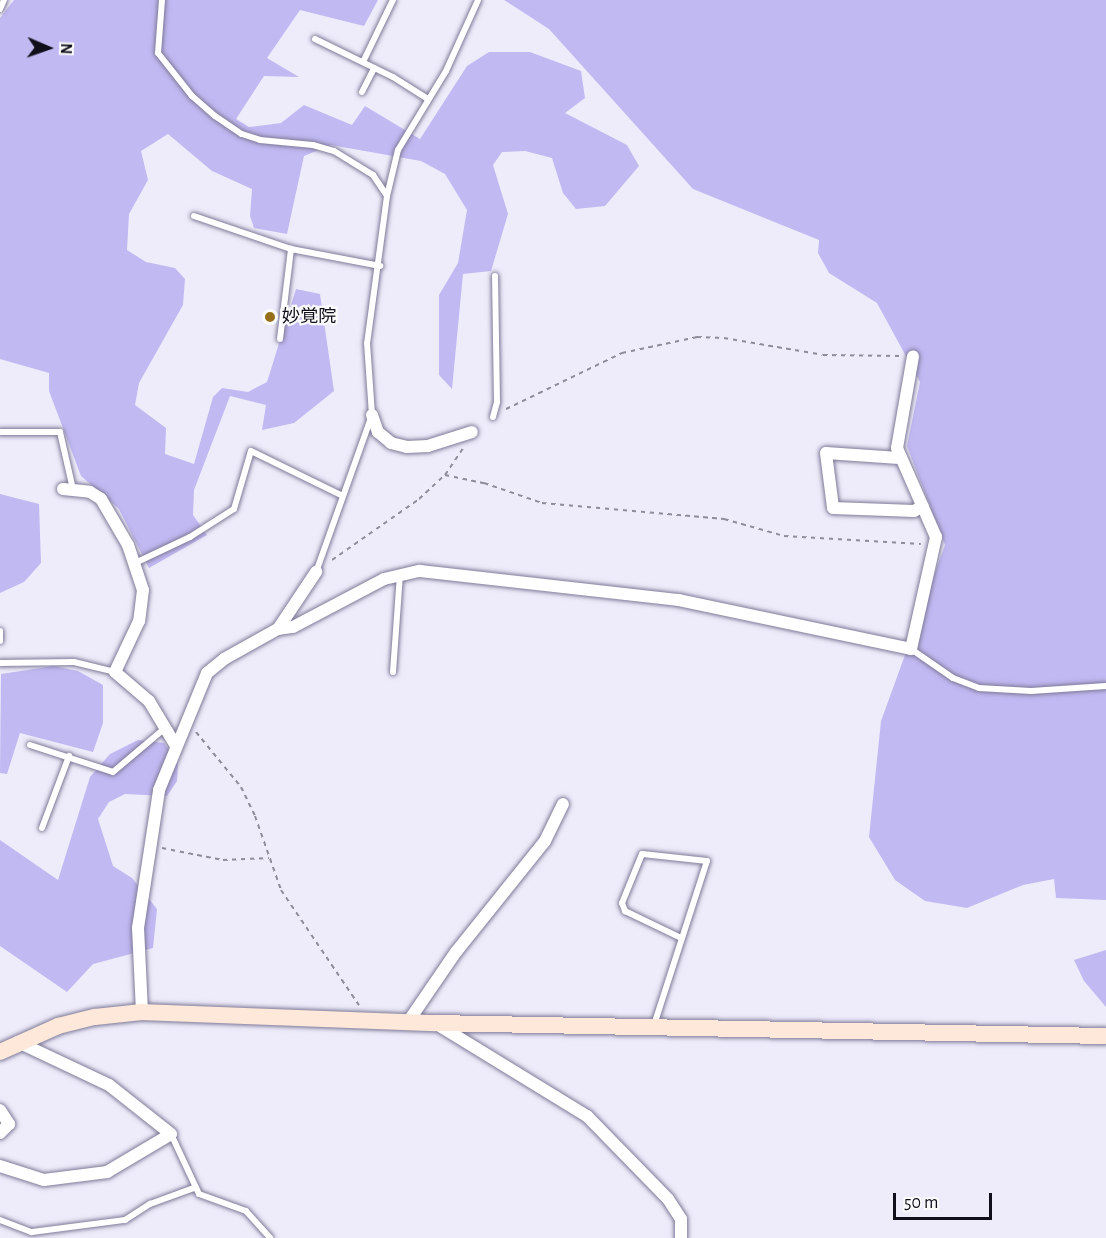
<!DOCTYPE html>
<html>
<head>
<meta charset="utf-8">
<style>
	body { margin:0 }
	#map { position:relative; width:1106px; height:1238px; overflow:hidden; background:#eeecfa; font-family:"Alegreya Sans","Noto Sans JP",sans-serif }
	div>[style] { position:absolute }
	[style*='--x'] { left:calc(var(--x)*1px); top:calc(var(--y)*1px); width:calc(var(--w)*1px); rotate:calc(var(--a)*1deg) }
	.green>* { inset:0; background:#c1b9f2 }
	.path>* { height:2px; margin-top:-1px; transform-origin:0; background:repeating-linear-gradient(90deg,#8e8c99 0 4.5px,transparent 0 9px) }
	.roads { filter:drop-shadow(0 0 2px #7e7a98) drop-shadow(0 0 2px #7e7a98) }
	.lane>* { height:6px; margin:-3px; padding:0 3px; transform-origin:3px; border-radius:3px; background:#fff }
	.street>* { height:12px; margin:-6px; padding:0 6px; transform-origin:6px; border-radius:6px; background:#fff }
	.secondary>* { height:16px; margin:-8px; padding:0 8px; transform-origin:8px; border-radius:8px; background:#fde8da }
	.dots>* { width:16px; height:16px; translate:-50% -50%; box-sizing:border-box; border:3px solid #fbfbfb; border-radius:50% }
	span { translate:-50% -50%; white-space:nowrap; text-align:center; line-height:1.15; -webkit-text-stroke:4.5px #fbfbfb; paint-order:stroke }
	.poi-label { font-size:18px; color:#100f1a }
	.left { translate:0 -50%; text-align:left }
	.north { position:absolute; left:18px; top:18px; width:60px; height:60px; -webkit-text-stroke:4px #fbfbfb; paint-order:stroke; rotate:92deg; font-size:16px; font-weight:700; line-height:24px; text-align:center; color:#100f1a }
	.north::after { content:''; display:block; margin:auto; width:21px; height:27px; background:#100f1a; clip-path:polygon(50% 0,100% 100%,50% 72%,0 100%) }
	.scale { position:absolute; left:893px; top:1193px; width:99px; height:27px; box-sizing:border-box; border:3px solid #100f1a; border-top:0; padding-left:8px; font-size:18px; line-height:21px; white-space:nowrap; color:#100f1a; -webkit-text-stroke:4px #fbfbfb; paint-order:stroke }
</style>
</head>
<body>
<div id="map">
	<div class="green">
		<i style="clip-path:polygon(14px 0,378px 0,364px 26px,300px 10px,267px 58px,299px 77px,264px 76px,236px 119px,249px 127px,281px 123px,304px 105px,352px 125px,365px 106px,420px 139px,467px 66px,489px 52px,530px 52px,581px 71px,585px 98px,565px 113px,627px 145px,639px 166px,605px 206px,576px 209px,563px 193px,552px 158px,525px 151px,502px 152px,493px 165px,508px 214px,491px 271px,463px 274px,452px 389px,439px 375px,439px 295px,458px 263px,467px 210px,445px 174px,421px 161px,331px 145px,304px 156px,287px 234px,254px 228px,250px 216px,252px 189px,212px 171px,168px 134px,141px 151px,148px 180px,129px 214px,127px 250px,146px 262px,175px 268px,185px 279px,183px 305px,139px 383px,135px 405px,166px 428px,165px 454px,194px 464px,213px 397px,222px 388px,248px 392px,267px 382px,296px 289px,320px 294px,334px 391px,294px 423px,262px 430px,266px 405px,230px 396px,194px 490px,193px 515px,207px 535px,149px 568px,119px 509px,81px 476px,49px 391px,49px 373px,0 359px,0 18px)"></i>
		<i style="clip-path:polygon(504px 0,1106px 0,1106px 900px,1056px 898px,1054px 879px,1023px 885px,967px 908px,925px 901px,895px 880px,869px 837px,881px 721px,945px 545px,907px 446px,920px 382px,877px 303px,829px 273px,818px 253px,819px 240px,693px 189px,549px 29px)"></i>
		<i style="clip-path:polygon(0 494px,39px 504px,41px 563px,24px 582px,0 593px)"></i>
		<i style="clip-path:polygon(54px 666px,78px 671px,103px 685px,103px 723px,93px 752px,20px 733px,7px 774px,0 773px,1px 674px)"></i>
		<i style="clip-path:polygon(138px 740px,164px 743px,178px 764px,177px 781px,167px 796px,125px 794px,109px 802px,98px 819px,113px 866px,132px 878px,157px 909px,153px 948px,93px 964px,67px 992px,0 946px,0 840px,58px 880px,90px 777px,110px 754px)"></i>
		<i style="clip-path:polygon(1106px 950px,1106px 1007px,1084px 981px,1074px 960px)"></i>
	</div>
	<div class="path">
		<i style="--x:506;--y:409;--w:129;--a:-25.8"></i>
		<i style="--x:622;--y:353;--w:77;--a:-12"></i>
		<i style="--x:697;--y:337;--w:27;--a:2"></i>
		<i style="--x:724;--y:338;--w:100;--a:9.7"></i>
		<i style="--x:823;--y:355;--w:78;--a:0.7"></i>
		<i style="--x:445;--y:475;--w:40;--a:12"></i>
		<i style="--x:484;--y:483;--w:61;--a:19"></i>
		<i style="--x:542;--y:503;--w:183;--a:5"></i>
		<i style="--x:724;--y:519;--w:62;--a:15.8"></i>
		<i style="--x:784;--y:536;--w:137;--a:3.3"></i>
		<i style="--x:332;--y:560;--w:106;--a:-35"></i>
		<i style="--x:419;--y:499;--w:35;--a:-43"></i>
		<i style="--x:445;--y:475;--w:32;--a:-56"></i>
		<i style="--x:196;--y:732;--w:71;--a:50.7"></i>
		<i style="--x:241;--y:787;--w:32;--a:64"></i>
		<i style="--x:255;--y:816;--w:78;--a:70.6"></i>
		<i style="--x:281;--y:890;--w:139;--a:55.9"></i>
		<i style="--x:162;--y:848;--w:62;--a:11.1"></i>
		<i style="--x:223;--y:860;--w:46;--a:-2.5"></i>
	</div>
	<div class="roads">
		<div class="lane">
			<i style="--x:162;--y:0;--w:53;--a:94.3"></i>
			<i style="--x:158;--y:53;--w:55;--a:51.7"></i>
			<i style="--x:192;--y:96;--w:30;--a:41"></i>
			<i style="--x:215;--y:116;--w:32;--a:34"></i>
			<i style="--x:242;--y:134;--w:19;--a:18"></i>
			<i style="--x:260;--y:140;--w:53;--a:5.4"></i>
			<i style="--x:313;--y:145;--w:22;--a:16"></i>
			<i style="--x:334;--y:151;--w:46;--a:31.6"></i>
			<i style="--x:373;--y:175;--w:25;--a:56"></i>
			<i style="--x:387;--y:196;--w:148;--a:97.7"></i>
			<i style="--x:367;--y:343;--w:72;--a:86"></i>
			<i style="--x:372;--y:415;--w:167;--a:109.6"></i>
			<i style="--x:0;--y:9;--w:10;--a:-66"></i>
			<i style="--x:315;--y:39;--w:87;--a:26"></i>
			<i style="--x:393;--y:77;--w:41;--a:32.2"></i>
			<i style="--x:363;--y:62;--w:69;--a:-64.2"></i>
			<i style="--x:362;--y:92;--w:27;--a:-63"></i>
			<i style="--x:387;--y:196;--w:47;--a:-76.6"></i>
			<i style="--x:398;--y:150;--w:92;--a:-58.7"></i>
			<i style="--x:446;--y:71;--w:78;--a:-65.7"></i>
			<i style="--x:194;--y:216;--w:102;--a:18.8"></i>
			<i style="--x:291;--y:249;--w:91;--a:10.8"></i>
			<i style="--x:280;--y:339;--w:91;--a:-83"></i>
			<i style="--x:493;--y:417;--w:16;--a:-75"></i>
			<i style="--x:497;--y:402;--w:126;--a:-90.9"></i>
			<i style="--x:0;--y:432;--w:60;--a:0"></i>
			<i style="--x:60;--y:432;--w:58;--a:77.2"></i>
			<i style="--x:133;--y:564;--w:63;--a:-25.3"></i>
			<i style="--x:190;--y:537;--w:52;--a:-32.5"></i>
			<i style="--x:234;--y:509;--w:60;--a:-73.7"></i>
			<i style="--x:251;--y:451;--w:102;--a:26.1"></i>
			<i style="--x:0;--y:631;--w:10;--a:90"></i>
			<i style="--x:911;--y:649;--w:51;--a:34.6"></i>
			<i style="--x:953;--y:678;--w:28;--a:21"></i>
			<i style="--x:979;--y:688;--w:52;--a:3.3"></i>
			<i style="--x:1031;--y:691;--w:75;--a:-3.8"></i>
			<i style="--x:0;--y:663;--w:74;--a:-0.8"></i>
			<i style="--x:74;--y:662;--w:42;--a:13.7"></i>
			<i style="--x:393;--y:672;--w:98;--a:-85.9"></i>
			<i style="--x:30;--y:745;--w:87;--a:18"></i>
			<i style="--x:113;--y:772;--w:68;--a:-40.2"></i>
			<i style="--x:42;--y:828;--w:77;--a:-69.4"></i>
			<i style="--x:654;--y:1025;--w:172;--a:-72.1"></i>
			<i style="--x:707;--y:861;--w:65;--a:-173.9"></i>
			<i style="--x:642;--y:854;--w:53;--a:112.2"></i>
			<i style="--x:622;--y:903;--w:9;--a:69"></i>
			<i style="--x:625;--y:911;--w:62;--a:25.7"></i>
			<i style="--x:171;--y:1134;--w:66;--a:65"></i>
			<i style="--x:199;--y:1194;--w:50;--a:19.9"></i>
			<i style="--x:246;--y:1211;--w:36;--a:48"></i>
			<i style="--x:0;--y:1220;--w:34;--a:21"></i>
			<i style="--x:32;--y:1232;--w:94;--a:-7.4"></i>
			<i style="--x:125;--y:1220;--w:30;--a:-33"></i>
			<i style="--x:150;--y:1204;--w:47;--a:-20"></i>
		</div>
		<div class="street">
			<i style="--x:372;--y:415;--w:18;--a:71"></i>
			<i style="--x:378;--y:432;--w:17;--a:40"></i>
			<i style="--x:391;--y:443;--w:16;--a:14"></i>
			<i style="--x:407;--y:447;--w:21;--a:-3"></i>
			<i style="--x:428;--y:446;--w:46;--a:-17.7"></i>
			<i style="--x:899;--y:458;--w:73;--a:-176.1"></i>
			<i style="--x:826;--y:453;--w:55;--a:82.7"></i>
			<i style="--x:833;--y:508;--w:81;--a:2.1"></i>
			<i style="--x:914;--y:511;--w:10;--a:-29"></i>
			<i style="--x:63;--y:489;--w:27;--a:6"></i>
			<i style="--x:90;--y:492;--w:13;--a:32"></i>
			<i style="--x:101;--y:499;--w:53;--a:59.6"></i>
			<i style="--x:128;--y:545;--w:47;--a:71.6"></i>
			<i style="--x:143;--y:590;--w:31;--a:97"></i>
			<i style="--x:139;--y:621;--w:56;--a:115.2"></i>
			<i style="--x:115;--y:672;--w:45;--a:40.5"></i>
			<i style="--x:149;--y:701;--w:52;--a:59"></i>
			<i style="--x:278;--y:629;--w:69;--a:-56.3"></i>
			<i style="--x:142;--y:1012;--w:84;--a:-92.7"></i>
			<i style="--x:138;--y:928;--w:140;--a:-81.3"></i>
			<i style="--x:159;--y:790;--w:126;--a:-67.7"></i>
			<i style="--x:207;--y:673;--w:22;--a:-39"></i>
			<i style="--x:224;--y:659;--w:62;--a:-29.1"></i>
			<i style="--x:278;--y:629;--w:15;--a:-8"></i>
			<i style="--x:293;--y:627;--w:103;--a:-27.8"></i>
			<i style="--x:384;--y:579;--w:37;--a:-13"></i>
			<i style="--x:420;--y:571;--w:261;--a:6.4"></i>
			<i style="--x:679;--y:600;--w:237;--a:11.9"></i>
			<i style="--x:911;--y:649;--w:115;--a:-77.4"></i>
			<i style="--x:936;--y:537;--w:97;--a:-113.7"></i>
			<i style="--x:897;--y:448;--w:93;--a:-80.1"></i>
			<i style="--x:408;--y:1022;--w:85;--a:-55.6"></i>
			<i style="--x:456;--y:952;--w:142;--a:-51.3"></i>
			<i style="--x:545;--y:841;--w:41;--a:-64.1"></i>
			<i style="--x:435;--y:1023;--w:178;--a:31.5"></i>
			<i style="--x:587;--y:1116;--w:116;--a:45.7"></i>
			<i style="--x:668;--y:1199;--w:24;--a:57"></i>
			<i style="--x:681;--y:1219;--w:19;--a:90"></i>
			<i style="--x:0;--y:1110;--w:17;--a:57"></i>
			<i style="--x:9;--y:1124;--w:13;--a:135"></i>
			<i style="--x:0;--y:1166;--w:46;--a:17.7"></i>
			<i style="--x:44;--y:1180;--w:64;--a:-7.2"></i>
			<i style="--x:107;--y:1172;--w:74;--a:-30.7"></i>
			<i style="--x:171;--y:1134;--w:79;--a:-141.7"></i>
			<i style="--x:109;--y:1085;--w:101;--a:-154.7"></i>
		</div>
		<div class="secondary">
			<i style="--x:0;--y:1052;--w:64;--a:-24.1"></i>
			<i style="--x:58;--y:1026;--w:38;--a:-14"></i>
			<i style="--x:95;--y:1017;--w:47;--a:-6.1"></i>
			<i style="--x:142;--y:1012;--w:292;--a:2.2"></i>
			<i style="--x:434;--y:1023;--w:672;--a:1.11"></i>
		</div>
	</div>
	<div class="dots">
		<i style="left:270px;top:317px;background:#976e1a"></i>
	</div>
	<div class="poi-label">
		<span class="left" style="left:282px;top:317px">妙覚院</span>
	</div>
	<div class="north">N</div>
	<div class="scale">50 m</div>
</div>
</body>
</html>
